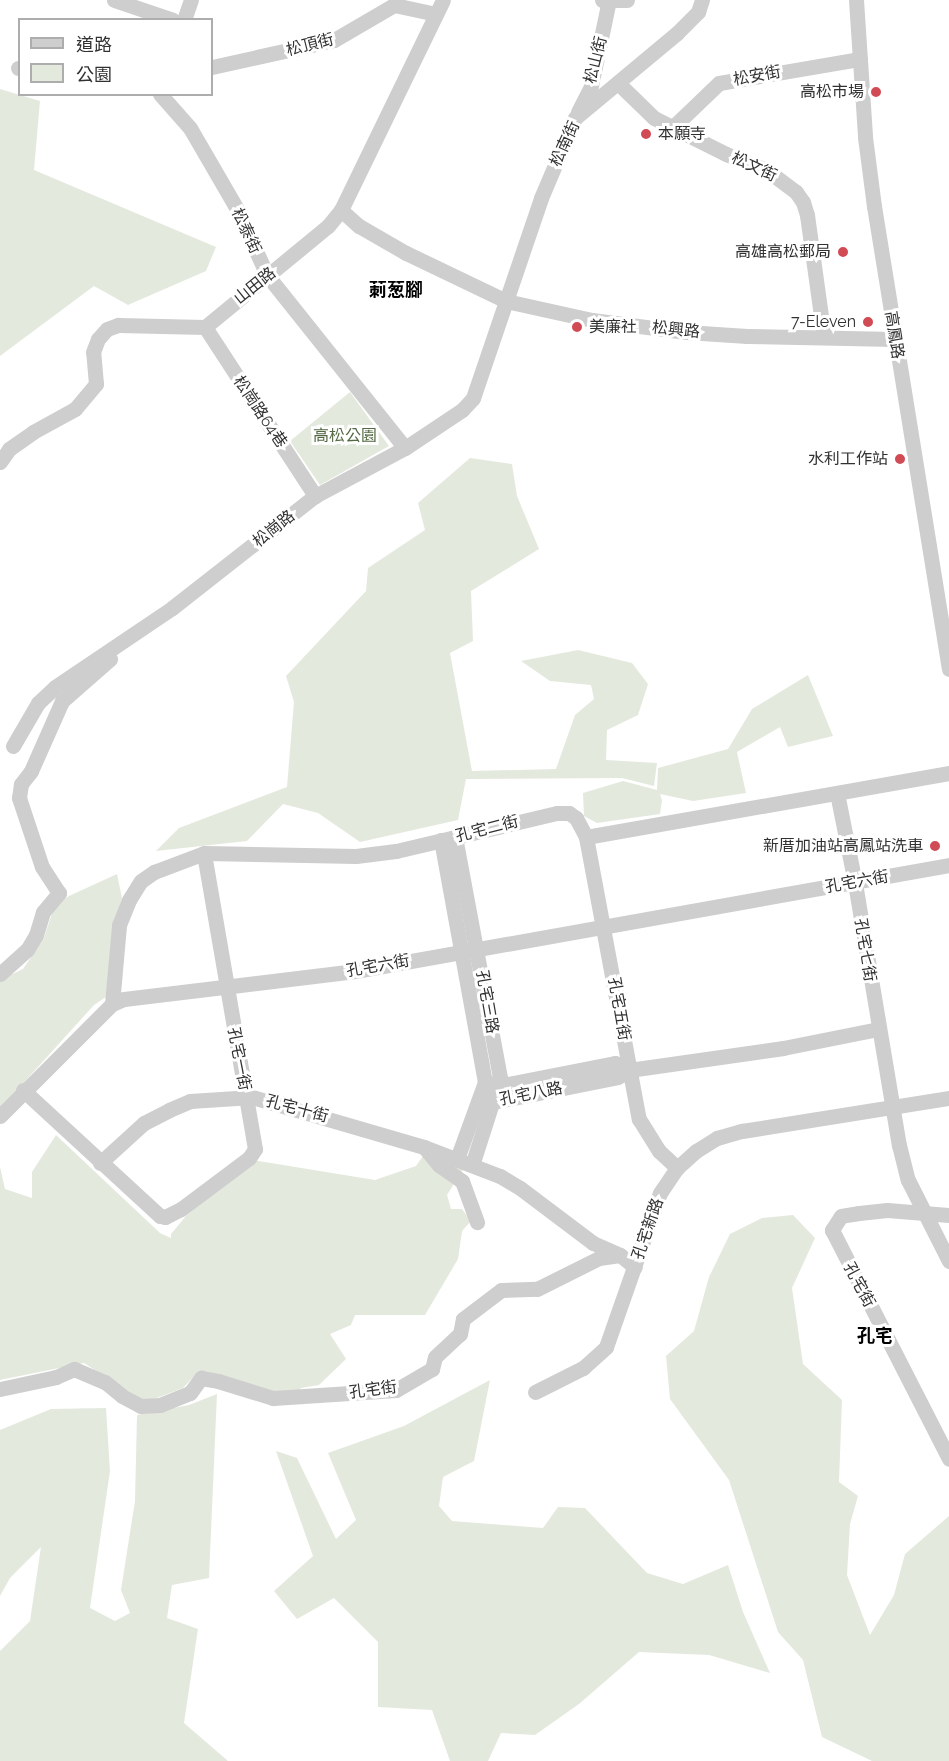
<!DOCTYPE html>
<html>
<head>
<meta charset="utf-8">
<style>
	body { margin:0 }
	#map { position:relative; width:949px; height:1761px; overflow:hidden; background:#fff; font-family:Raleway,"Noto Sans TC",sans-serif }
	div>[style] { position:absolute }
	[style*='--x'] { left:calc(var(--x)*1px); top:calc(var(--y)*1px); width:calc(var(--w)*1px); rotate:calc(var(--a)*1deg) }
	.green>* { inset:0; background:#e4e9de }
	.minor>* { height:15px; margin:-7.5px; padding:0 7.5px; transform-origin:7.5px; border-radius:7.5px; background:#cecece }
	.dots>* { width:16px; height:16px; translate:-50% -50%; box-sizing:border-box; border:3px solid #fff; border-radius:50% }
	span { translate:-50% -50%; white-space:nowrap; text-align:center; line-height:1.15; -webkit-text-stroke:6px #fff; paint-order:stroke }
	.street-label { font-size:16px; color:#313131 }
	.poi-label { font-size:16px; color:#313131 }
	.right { translate:-100% -50%; text-align:right }
	.left { translate:0 -50%; text-align:left }
	.park-label { font-size:16px; color:#546843 }
	.neighbourhood-label { font-size:18px; color:#000; font-weight:700 }
	.legend { position:absolute; left:18px; top:18px; width:195px; height:78px; box-sizing:border-box; background:#fff; border:2px solid #adadad; margin:0; padding:8px 10px; list-style:none; font-size:18px; color:#313131 }
	.legend li { display:flex; align-items:center; gap:12px; height:30px }
	.legend b { width:30px; border:2px solid #adadad }
</style>
</head>
<body>
<div id="map">
	<div class="green">
		<i style="clip-path:polygon(0 89px,40px 101px,34px 170px,216px 247px,206px 271px,128px 305px,94px 286px,0 356px)"></i>
		<i style="clip-path:polygon(350px 392px,389px 446px,320px 485px,290px 441px)"></i>
		<i style="clip-path:polygon(470px 458px,512px 464px,517px 496px,539px 549px,471px 591px,473px 641px,450px 653px,472px 771px,556px 769px,575px 715px,594px 699px,591px 685px,550px 681px,521px 661px,578px 650px,632px 663px,648px 684px,638px 715px,607px 730px,606px 760px,657px 763px,654px 786px,622px 778px,466px 779px,458px 820px,360px 842px,318px 813px,283px 804px,247px 841px,156px 851px,179px 828px,287px 787px,294px 702px,286px 676px,366px 591px,368px 568px,425px 530px,418px 503px)"></i>
		<i style="clip-path:polygon(808px 675px,833px 736px,788px 747px,780px 727px,737px 752px,746px 793px,693px 801px,660px 794px,662px 800px,660px 814px,597px 823px,584px 816px,583px 793px,623px 781px,657px 790px,658px 768px,728px 749px,752px 709px)"></i>
		<i style="clip-path:polygon(117px 874px,123px 903px,106px 997px,94px 1005px,0 1109px,0 980px,23px 969px,44px 938px,54px 907px,69px 896px)"></i>
		<i style="clip-path:polygon(56px 1135px,160px 1233px,171px 1238px,171px 1234px,186px 1216px,252px 1160px,375px 1180px,416px 1166px,425px 1153px,464px 1168px,447px 1195px,451px 1209px,462px 1209px,471px 1221px,462px 1231px,458px 1259px,425px 1315px,355px 1315px,351px 1325px,330px 1334px,346px 1359px,319px 1385px,301px 1388px,296px 1394px,265px 1397px,195px 1375px,183px 1388px,149px 1401px,137px 1397px,84px 1363px,0 1380px,0 1167px,5px 1189px,32px 1198px,32px 1172px)"></i>
		<i style="clip-path:polygon(793px 1215px,815px 1238px,792px 1288px,803px 1364px,842px 1400px,839px 1482px,858px 1496px,850px 1524px,847px 1575px,870px 1635px,894px 1595px,905px 1554px,949px 1516px,949px 1761px,872px 1761px,822px 1737px,803px 1660px,778px 1632px,729px 1480px,670px 1399px,666px 1356px,694px 1331px,709px 1277px,730px 1234px,762px 1218px)"></i>
		<i style="clip-path:polygon(490px 1380px,474px 1461px,443px 1477px,439px 1506px,452px 1521px,543px 1528px,558px 1507px,585px 1508px,647px 1573px,683px 1584px,728px 1565px,743px 1612px,770px 1673px,709px 1655px,639px 1652px,579px 1704px,535px 1735px,501px 1733px,488px 1761px,450px 1761px,432px 1710px,378px 1707px,378px 1642px,334px 1598px,297px 1619px,274px 1591px,313px 1556px,276px 1451px,297px 1458px,336px 1539px,356px 1520px,328px 1453px,404px 1426px)"></i>
		<i style="clip-path:polygon(217px 1394px,209px 1578px,172px 1585px,167px 1618px,198px 1629px,184px 1723px,228px 1761px,0 1761px,0 1651px,30px 1621px,41px 1547px,10px 1578px,0 1596px,0 1430px,51px 1409px,106px 1408px,110px 1471px,90px 1608px,115px 1621px,130px 1613px,121px 1590px,135px 1501px,137px 1415px,189px 1405px)"></i>
	</div>
	<div class="minor">
		<i style="--x:114;--y:0;--w:62;--a:18.7"></i>
		<i style="--x:602;--y:0;--w:25;--a:0"></i>
		<i style="--x:856;--y:0;--w:137;--a:86.2"></i>
		<i style="--x:865;--y:137;--w:70;--a:82.6"></i>
		<i style="--x:874;--y:206;--w:469;--a:80.8"></i>
		<i style="--x:184;--y:20;--w:21;--a:-71"></i>
		<i style="--x:212;--y:67;--w:125;--a:-12.5"></i>
		<i style="--x:334;--y:40;--w:69;--a:-30.3"></i>
		<i style="--x:394;--y:5;--w:43;--a:12.1"></i>
		<i style="--x:18;--y:68;--w:2;--a:0"></i>
		<i style="--x:618;--y:83;--w:50;--a:44.2"></i>
		<i style="--x:654;--y:118;--w:80;--a:26.6"></i>
		<i style="--x:726;--y:154;--w:45;--a:22"></i>
		<i style="--x:768;--y:171;--w:35;--a:37"></i>
		<i style="--x:796;--y:192;--w:12;--a:55"></i>
		<i style="--x:803;--y:202;--w:14;--a:73"></i>
		<i style="--x:807;--y:215;--w:123;--a:82.1"></i>
		<i style="--x:160;--y:94;--w:45;--a:48.6"></i>
		<i style="--x:190;--y:128;--w:94;--a:59.9"></i>
		<i style="--x:237;--y:209;--w:72;--a:65.6"></i>
		<i style="--x:267;--y:275;--w:221;--a:51.4"></i>
		<i style="--x:578;--y:112;--w:29;--a:-63"></i>
		<i style="--x:591;--y:86;--w:88;--a:-78.2"></i>
		<i style="--x:672;--y:128;--w:65;--a:-43.8"></i>
		<i style="--x:719;--y:83;--w:143;--a:-9.7"></i>
		<i style="--x:341;--y:210;--w:24;--a:42"></i>
		<i style="--x:359;--y:226;--w:54;--a:29.9"></i>
		<i style="--x:406;--y:253;--w:111;--a:25.6"></i>
		<i style="--x:506;--y:301;--w:88;--a:12.5"></i>
		<i style="--x:592;--y:320;--w:95;--a:7.3"></i>
		<i style="--x:686;--y:332;--w:61;--a:3.8"></i>
		<i style="--x:747;--y:336;--w:147;--a:1.2"></i>
		<i style="--x:205;--y:327;--w:202;--a:56.9"></i>
		<i style="--x:0;--y:462;--w:16;--a:-55"></i>
		<i style="--x:9;--y:449;--w:29;--a:-35"></i>
		<i style="--x:33;--y:432;--w:48;--a:-28.7"></i>
		<i style="--x:75;--y:409;--w:33;--a:-50"></i>
		<i style="--x:96;--y:384;--w:32;--a:-95"></i>
		<i style="--x:93;--y:352;--w:14;--a:-69"></i>
		<i style="--x:98;--y:339;--w:13;--a:-48"></i>
		<i style="--x:107;--y:329;--w:12;--a:-20"></i>
		<i style="--x:118;--y:325;--w:87;--a:1.3"></i>
		<i style="--x:205;--y:327;--w:159;--a:-39.4"></i>
		<i style="--x:328;--y:226;--w:21;--a:-51"></i>
		<i style="--x:341;--y:210;--w:233;--a:-64.1"></i>
		<i style="--x:13;--y:746;--w:50;--a:-59.8"></i>
		<i style="--x:38;--y:703;--w:23;--a:-43"></i>
		<i style="--x:55;--y:687;--w:141;--a:-34"></i>
		<i style="--x:172;--y:608;--w:182;--a:-38.1"></i>
		<i style="--x:315;--y:496;--w:102;--a:-28.1"></i>
		<i style="--x:405;--y:448;--w:69;--a:-33.7"></i>
		<i style="--x:462;--y:410;--w:16;--a:-47"></i>
		<i style="--x:473;--y:398;--w:211;--a:-71.2"></i>
		<i style="--x:541;--y:198;--w:87;--a:-67"></i>
		<i style="--x:575;--y:118;--w:133;--a:-39.8"></i>
		<i style="--x:677;--y:33;--w:30;--a:-45"></i>
		<i style="--x:698;--y:12;--w:13;--a:-72"></i>
		<i style="--x:837;--y:793;--w:92;--a:78.7"></i>
		<i style="--x:855;--y:883;--w:266;--a:80.5"></i>
		<i style="--x:899;--y:1145;--w:36;--a:76"></i>
		<i style="--x:908;--y:1180;--w:91;--a:63.2"></i>
		<i style="--x:455;--y:837;--w:245;--a:79.4"></i>
		<i style="--x:500;--y:1078;--w:91;--a:107.8"></i>
		<i style="--x:586;--y:837;--w:287;--a:79.4"></i>
		<i style="--x:639;--y:1119;--w:38;--a:58"></i>
		<i style="--x:659;--y:1151;--w:25;--a:43"></i>
		<i style="--x:441;--y:840;--w:246;--a:79.7"></i>
		<i style="--x:485;--y:1082;--w:82;--a:110"></i>
		<i style="--x:0;--y:974;--w:36;--a:-42"></i>
		<i style="--x:27;--y:950;--w:17;--a:-59"></i>
		<i style="--x:36;--y:935;--w:24;--a:-73"></i>
		<i style="--x:43;--y:912;--w:25;--a:-50"></i>
		<i style="--x:59;--y:893;--w:31;--a:-123"></i>
		<i style="--x:42;--y:867;--w:73;--a:-108.4"></i>
		<i style="--x:19;--y:798;--w:14;--a:-82"></i>
		<i style="--x:21;--y:784;--w:16;--a:-52"></i>
		<i style="--x:31;--y:771;--w:77;--a:-66.1"></i>
		<i style="--x:62;--y:701;--w:64;--a:-41.2"></i>
		<i style="--x:112;--y:1004;--w:79;--a:-84.9"></i>
		<i style="--x:119;--y:925;--w:27;--a:-68"></i>
		<i style="--x:129;--y:900;--w:22;--a:-58"></i>
		<i style="--x:141;--y:881;--w:16;--a:-35"></i>
		<i style="--x:154;--y:872;--w:53;--a:-20.8"></i>
		<i style="--x:204;--y:853;--w:152;--a:1.1"></i>
		<i style="--x:356;--y:856;--w:40;--a:-7.1"></i>
		<i style="--x:396;--y:851;--w:165;--a:-13.3"></i>
		<i style="--x:557;--y:813;--w:12;--a:0"></i>
		<i style="--x:569;--y:813;--w:9;--a:36"></i>
		<i style="--x:576;--y:818;--w:21;--a:62"></i>
		<i style="--x:586;--y:837;--w:369;--a:-10"></i>
		<i style="--x:485;--y:1082;--w:22;--a:68"></i>
		<i style="--x:493;--y:1102;--w:127;--a:-11.3"></i>
		<i style="--x:618;--y:1077;--w:13;--a:-32"></i>
		<i style="--x:629;--y:1070;--w:156;--a:-8.1"></i>
		<i style="--x:783;--y:1048;--w:97;--a:-11.3"></i>
		<i style="--x:490;--y:1083;--w:9;--a:21"></i>
		<i style="--x:498;--y:1086;--w:119;--a:-11.1"></i>
		<i style="--x:615;--y:1063;--w:16;--a:27"></i>
		<i style="--x:23;--y:1090;--w:186;--a:42.6"></i>
		<i style="--x:160;--y:1216;--w:5;--a:11"></i>
		<i style="--x:165;--y:1217;--w:18;--a:-27"></i>
		<i style="--x:181;--y:1209;--w:85;--a:-36.9"></i>
		<i style="--x:249;--y:1158;--w:11;--a:-56"></i>
		<i style="--x:255;--y:1149;--w:300;--a:-99.8"></i>
		<i style="--x:0;--y:1116;--w:158;--a:-45"></i>
		<i style="--x:112;--y:1004;--w:13;--a:-23"></i>
		<i style="--x:124;--y:999;--w:233;--a:-6.9"></i>
		<i style="--x:355;--y:971;--w:603;--a:-10.12"></i>
		<i style="--x:425;--y:1148;--w:22;--a:51"></i>
		<i style="--x:439;--y:1165;--w:28;--a:35"></i>
		<i style="--x:462;--y:1181;--w:44;--a:69.9"></i>
		<i style="--x:100;--y:1163;--w:59;--a:-42.3"></i>
		<i style="--x:144;--y:1123;--w:28;--a:-27"></i>
		<i style="--x:169;--y:1110;--w:23;--a:-23"></i>
		<i style="--x:190;--y:1101;--w:62;--a:-3.7"></i>
		<i style="--x:252;--y:1097;--w:179;--a:16.2"></i>
		<i style="--x:424;--y:1147;--w:81;--a:20.9"></i>
		<i style="--x:500;--y:1176;--w:23;--a:31"></i>
		<i style="--x:520;--y:1188;--w:91;--a:37"></i>
		<i style="--x:593;--y:1243;--w:30;--a:24"></i>
		<i style="--x:949;--y:1215;--w:62;--a:-175.4"></i>
		<i style="--x:887;--y:1210;--w:28;--a:174"></i>
		<i style="--x:859;--y:1213;--w:18;--a:171"></i>
		<i style="--x:841;--y:1216;--w:17;--a:123"></i>
		<i style="--x:832;--y:1230;--w:257;--a:62.9"></i>
		<i style="--x:0;--y:1389;--w:57;--a:-12.1"></i>
		<i style="--x:56;--y:1377;--w:20;--a:-24"></i>
		<i style="--x:74;--y:1369;--w:34;--a:23"></i>
		<i style="--x:105;--y:1382;--w:22;--a:39"></i>
		<i style="--x:122;--y:1396;--w:21;--a:28"></i>
		<i style="--x:141;--y:1406;--w:19;--a:-3"></i>
		<i style="--x:160;--y:1405;--w:32;--a:-22"></i>
		<i style="--x:190;--y:1393;--w:19;--a:-54"></i>
		<i style="--x:201;--y:1378;--w:17;--a:10"></i>
		<i style="--x:218;--y:1381;--w:58;--a:17.2"></i>
		<i style="--x:273;--y:1398;--w:123;--a:-3.7"></i>
		<i style="--x:396;--y:1390;--w:42;--a:-30.3"></i>
		<i style="--x:432;--y:1369;--w:12;--a:-76"></i>
		<i style="--x:435;--y:1357;--w:34;--a:-43"></i>
		<i style="--x:460;--y:1334;--w:15;--a:-79"></i>
		<i style="--x:463;--y:1319;--w:48;--a:-37.3"></i>
		<i style="--x:501;--y:1290;--w:36;--a:-2"></i>
		<i style="--x:537;--y:1289;--w:69;--a:-26.6"></i>
		<i style="--x:599;--y:1258;--w:21;--a:-8"></i>
		<i style="--x:620;--y:1255;--w:19;--a:39"></i>
		<i style="--x:535;--y:1392;--w:54;--a:-26.6"></i>
		<i style="--x:583;--y:1368;--w:31;--a:-42"></i>
		<i style="--x:606;--y:1347;--w:163;--a:-70.7"></i>
		<i style="--x:660;--y:1193;--w:30;--a:-56"></i>
		<i style="--x:677;--y:1168;--w:25;--a:-42"></i>
		<i style="--x:696;--y:1151;--w:25;--a:-32"></i>
		<i style="--x:717;--y:1138;--w:26;--a:-16"></i>
		<i style="--x:742;--y:1131;--w:210;--a:-9.1"></i>
	</div>
	<div class="dots">
		<i style="left:876px;top:92px;background:#d04b54"></i>
		<i style="left:646px;top:134px;background:#d04b54"></i>
		<i style="left:843px;top:252px;background:#d04b54"></i>
		<i style="left:868px;top:322px;background:#d04b54"></i>
		<i style="left:577px;top:327px;background:#d04b54"></i>
		<i style="left:900px;top:459px;background:#d04b54"></i>
		<i style="left:935px;top:846px;background:#d04b54"></i>
	</div>
	<div class="street-label">
		<span style="left:310px;top:45px;rotate:-14deg">松頂街</span>
		<span style="left:596px;top:60px;rotate:-76deg">松山街</span>
		<span style="left:757px;top:76px;rotate:-10deg">松安街</span>
		<span style="left:565px;top:144px;rotate:-65deg">松南街</span>
		<span style="left:754px;top:167px;rotate:25deg">松文街</span>
		<span style="left:246px;top:231px;rotate:65deg">松泰街</span>
		<span style="left:255px;top:286px;rotate:-39deg">山田路</span>
		<span style="left:676px;top:330px;rotate:6deg">松興路</span>
		<span style="left:894px;top:335px;rotate:81deg">高鳳路</span>
		<span style="left:260px;top:412px;rotate:56deg">松崗路64巷</span>
		<span style="left:274px;top:529px;rotate:-39deg">松崗路</span>
		<span style="left:487px;top:829px;rotate:-14deg">孔宅二街</span>
		<span style="left:857px;top:882px;rotate:-10deg">孔宅六街</span>
		<span style="left:865px;top:950px;rotate:81deg">孔宅七街</span>
		<span style="left:378px;top:966px;rotate:-10deg">孔宅六街</span>
		<span style="left:487px;top:1002px;rotate:80deg">孔宅三路</span>
		<span style="left:619px;top:1009px;rotate:80deg">孔宅五街</span>
		<span style="left:239px;top:1059px;rotate:79deg">孔宅一街</span>
		<span style="left:531px;top:1094px;rotate:-11deg">孔宅八路</span>
		<span style="left:297px;top:1109px;rotate:15deg">孔宅十街</span>
		<span style="left:648px;top:1229px;rotate:-71deg">孔宅新路</span>
		<span style="left:859px;top:1285px;rotate:62deg">孔宅街</span>
		<span style="left:373px;top:1390px;rotate:-7deg">孔宅街</span>
	</div>
	<div class="poi-label">
		<span class="right" style="left:864px;top:92px">高松市場</span>
		<span class="left" style="left:658px;top:134px">本願寺</span>
		<span class="right" style="left:831px;top:252px">高雄高松郵局</span>
		<span class="right" style="left:856px;top:322px">7-Eleven</span>
		<span class="left" style="left:589px;top:327px">美廉社</span>
		<span class="right" style="left:888px;top:459px">水利工作站</span>
		<span class="right" style="left:923px;top:846px">新厝加油站高鳳站洗車</span>
	</div>
	<div class="park-label">
		<span style="left:345px;top:436px">高松公園</span>
	</div>
	<div class="neighbourhood-label">
		<span style="left:396px;top:290px">莿葱腳</span>
		<span style="left:875px;top:1336px">孔宅</span>
	</div>
	<ul class="legend">
	<li><b style="height:8px;background:#cecece"></b>道路</li>
	<li><b style="height:16px;background:#e4e9de"></b>公園</li>
	</ul>
</div>
</body>
</html>
